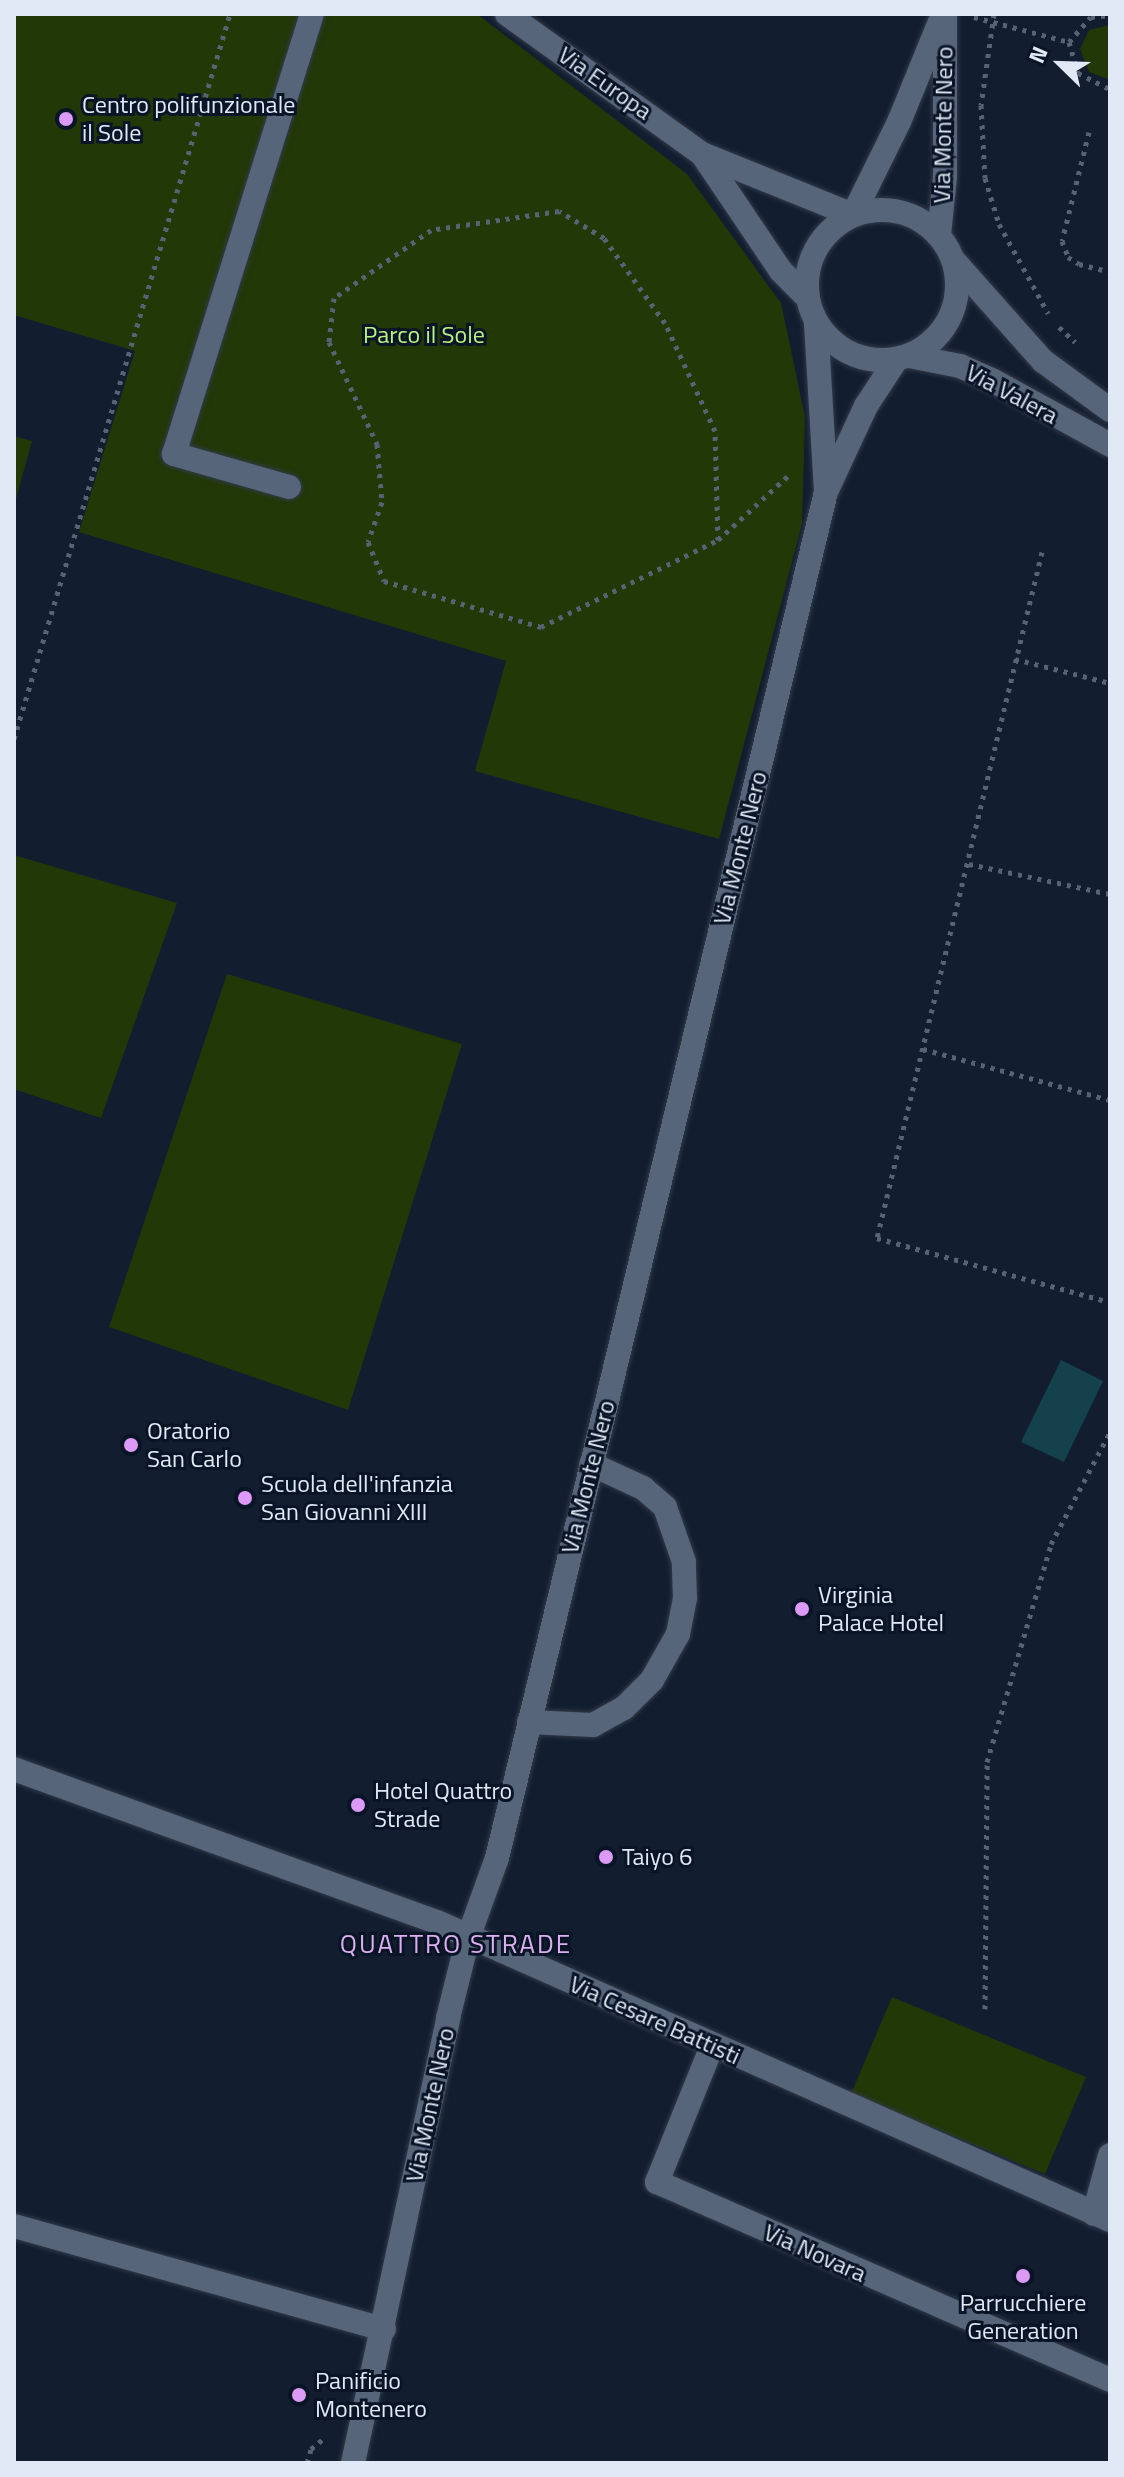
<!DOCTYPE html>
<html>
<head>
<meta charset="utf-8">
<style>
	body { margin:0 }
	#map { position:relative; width:1124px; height:2477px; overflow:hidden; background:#121e30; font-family:"Titillium Web",sans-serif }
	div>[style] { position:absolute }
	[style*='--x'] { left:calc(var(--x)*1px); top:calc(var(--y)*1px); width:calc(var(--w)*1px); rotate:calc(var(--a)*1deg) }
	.green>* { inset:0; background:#223807 }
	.water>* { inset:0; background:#14414c }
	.path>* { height:5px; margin-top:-2.5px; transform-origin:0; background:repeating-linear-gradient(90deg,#576272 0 4px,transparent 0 10px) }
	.roads { filter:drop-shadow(0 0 2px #323948) drop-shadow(0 0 2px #323948) }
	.minor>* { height:24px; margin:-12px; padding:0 12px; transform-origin:12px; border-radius:12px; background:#57657b }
	.minor>.ring { margin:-12px; padding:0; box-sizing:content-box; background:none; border:24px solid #57657b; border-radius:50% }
	.dots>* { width:22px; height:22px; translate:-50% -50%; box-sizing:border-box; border:4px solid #091426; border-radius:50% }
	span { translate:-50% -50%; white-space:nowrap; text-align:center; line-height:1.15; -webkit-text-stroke:6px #091426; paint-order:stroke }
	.street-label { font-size:24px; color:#e1e9f6 }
	.poi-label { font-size:24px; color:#e1e9f6 }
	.left { translate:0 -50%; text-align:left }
	.park-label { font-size:24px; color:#b9f480 }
	.neighbourhood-label { font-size:26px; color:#ddafee; letter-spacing:2px }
	.frame { position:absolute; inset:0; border:16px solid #e1e9f6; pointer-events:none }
	.north { position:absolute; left:1020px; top:24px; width:80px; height:80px; -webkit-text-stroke:6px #091426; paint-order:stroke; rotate:293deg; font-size:22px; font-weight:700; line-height:32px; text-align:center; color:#e1e9f6 }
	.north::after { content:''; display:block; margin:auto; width:28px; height:36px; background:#e1e9f6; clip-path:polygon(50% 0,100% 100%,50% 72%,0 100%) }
</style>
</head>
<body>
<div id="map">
	<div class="green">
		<i style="clip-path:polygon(14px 14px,477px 14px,687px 174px,781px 303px,805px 417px,802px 524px,719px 839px,475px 771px,506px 661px,79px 532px,135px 351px,14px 315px)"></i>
		<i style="clip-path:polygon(1110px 25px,1110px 80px,1089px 72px,1080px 49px,1089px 30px)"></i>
		<i style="clip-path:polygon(14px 436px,32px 441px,14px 506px)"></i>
		<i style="clip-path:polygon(14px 855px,177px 903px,101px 1118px,14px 1089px)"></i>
		<i style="clip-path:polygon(227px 974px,462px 1044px,348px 1410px,109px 1327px)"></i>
		<i style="clip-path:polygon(892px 1997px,1086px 2077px,1045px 2174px,851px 2094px)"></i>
	</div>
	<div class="water">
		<i style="clip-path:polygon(1061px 1360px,1103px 1381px,1064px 1462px,1021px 1442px)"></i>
	</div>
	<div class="path">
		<i style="--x:994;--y:14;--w:92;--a:98.1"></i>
		<i style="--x:981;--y:105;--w:73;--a:86.9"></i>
		<i style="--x:985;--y:178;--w:48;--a:73.1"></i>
		<i style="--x:999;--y:224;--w:102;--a:61.2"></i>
		<i style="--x:974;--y:17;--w:98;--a:14.7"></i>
		<i style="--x:1069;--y:42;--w:33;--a:-49"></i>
		<i style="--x:1091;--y:17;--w:19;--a:-6"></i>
		<i style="--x:1069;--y:42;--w:32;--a:74"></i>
		<i style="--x:1078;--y:73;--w:36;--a:27"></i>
		<i style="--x:1089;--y:132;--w:112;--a:103.9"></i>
		<i style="--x:1062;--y:241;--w:17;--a:69"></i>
		<i style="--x:1068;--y:257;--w:13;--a:32"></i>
		<i style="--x:1079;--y:264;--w:32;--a:14"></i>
		<i style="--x:1059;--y:327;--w:22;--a:43"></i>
		<i style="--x:718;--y:540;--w:109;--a:-91.6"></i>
		<i style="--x:715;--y:431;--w:119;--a:-114.8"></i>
		<i style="--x:665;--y:323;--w:105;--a:-125.7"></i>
		<i style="--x:604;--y:238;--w:52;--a:-149"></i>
		<i style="--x:559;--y:211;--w:129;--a:171.6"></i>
		<i style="--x:431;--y:230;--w:118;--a:145"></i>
		<i style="--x:334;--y:298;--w:44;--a:96.5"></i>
		<i style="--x:329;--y:342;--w:113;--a:64.8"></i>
		<i style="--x:377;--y:444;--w:58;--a:85.1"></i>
		<i style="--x:382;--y:502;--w:42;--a:109.3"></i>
		<i style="--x:368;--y:542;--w:42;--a:67.7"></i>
		<i style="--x:384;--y:581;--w:164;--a:16.3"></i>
		<i style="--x:541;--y:627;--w:197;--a:-26.2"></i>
		<i style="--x:718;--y:540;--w:98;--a:-42.5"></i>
		<i style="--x:1042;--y:552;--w:706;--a:103.52"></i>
		<i style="--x:877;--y:1238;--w:242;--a:15.4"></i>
		<i style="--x:1015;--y:659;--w:98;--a:14.2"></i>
		<i style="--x:14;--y:739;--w:756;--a:-73.41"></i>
		<i style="--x:969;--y:864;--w:144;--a:12"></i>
		<i style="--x:923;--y:1049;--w:194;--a:15.3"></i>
		<i style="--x:985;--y:2009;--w:247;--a:-89.5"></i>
		<i style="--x:987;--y:1762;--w:227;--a:-73.6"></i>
		<i style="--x:1051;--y:1544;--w:127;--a:-62.2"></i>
		<i style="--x:307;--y:2463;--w:15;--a:-74"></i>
		<i style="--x:311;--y:2449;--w:17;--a:-40"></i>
	</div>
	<div class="roads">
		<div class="minor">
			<i style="--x:507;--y:14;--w:240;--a:35.7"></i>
			<i style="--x:702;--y:154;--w:163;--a:22"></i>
			<i style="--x:702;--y:154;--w:141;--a:56"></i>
			<i style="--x:781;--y:271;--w:37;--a:45"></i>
			<i class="ring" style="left:807px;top:210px;width:126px;height:126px"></i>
			<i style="--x:853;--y:215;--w:104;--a:-63.7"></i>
			<i style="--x:899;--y:122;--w:106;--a:-67.8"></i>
			<i style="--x:939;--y:235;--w:58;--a:-84.1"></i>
			<i style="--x:945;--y:177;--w:163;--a:-90"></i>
			<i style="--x:955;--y:262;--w:132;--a:48.4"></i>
			<i style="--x:1043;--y:361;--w:83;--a:36.2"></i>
			<i style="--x:816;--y:323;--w:166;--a:86.6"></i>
			<i style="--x:909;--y:356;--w:52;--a:11.1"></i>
			<i style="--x:960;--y:366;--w:35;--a:24"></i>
			<i style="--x:992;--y:380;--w:135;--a:28.8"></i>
			<i style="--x:289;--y:487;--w:120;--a:-164"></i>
			<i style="--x:174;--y:454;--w:461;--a:-72.6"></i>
			<i style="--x:529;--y:1722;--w:64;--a:2.7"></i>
			<i style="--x:593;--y:1725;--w:35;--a:-29"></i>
			<i style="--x:624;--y:1708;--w:40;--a:-45"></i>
			<i style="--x:652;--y:1680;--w:53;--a:-60.5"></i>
			<i style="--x:678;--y:1634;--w:37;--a:-79"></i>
			<i style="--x:685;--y:1598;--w:36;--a:-92"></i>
			<i style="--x:684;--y:1562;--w:58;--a:-109.1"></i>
			<i style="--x:665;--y:1507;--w:29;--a:-139"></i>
			<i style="--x:643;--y:1488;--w:57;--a:-155.2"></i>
			<i style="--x:14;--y:1769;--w:450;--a:19.9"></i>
			<i style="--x:437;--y:1922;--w:736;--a:23.88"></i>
			<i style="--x:712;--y:2046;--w:147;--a:112"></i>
			<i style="--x:657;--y:2182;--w:494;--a:23.6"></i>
			<i style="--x:1094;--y:2214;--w:61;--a:-74.8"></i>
			<i style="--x:14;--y:2226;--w:384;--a:15.6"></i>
			<i style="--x:353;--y:2463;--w:455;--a:-77.9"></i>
			<i style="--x:448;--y:2018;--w:82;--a:-76"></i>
			<i style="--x:468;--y:1938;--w:85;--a:-70.1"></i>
			<i style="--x:497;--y:1858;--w:1405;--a:-76.46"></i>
			<i style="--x:826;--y:492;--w:95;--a:-65.1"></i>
			<i style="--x:866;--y:406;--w:55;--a:-56.9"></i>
		</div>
	</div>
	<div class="dots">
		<i style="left:66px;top:119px;background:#dc99f5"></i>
		<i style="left:131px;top:1445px;background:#dc99f5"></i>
		<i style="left:245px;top:1498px;background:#dc99f5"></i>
		<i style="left:802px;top:1609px;background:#dc99f5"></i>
		<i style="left:358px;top:1805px;background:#dc99f5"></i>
		<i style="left:606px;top:1857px;background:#dc99f5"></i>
		<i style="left:1023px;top:2276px;background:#dc99f5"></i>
		<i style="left:299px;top:2395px;background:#dc99f5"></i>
	</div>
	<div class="street-label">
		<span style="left:605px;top:83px;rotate:35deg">Via Europa</span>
		<span style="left:943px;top:125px;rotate:-89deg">Via Monte Nero</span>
		<span style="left:1012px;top:394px;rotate:28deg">Via Valera</span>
		<span style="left:740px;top:848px;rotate:-76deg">Via Monte Nero</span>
		<span style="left:588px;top:1477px;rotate:-76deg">Via Monte Nero</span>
		<span style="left:655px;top:2020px;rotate:24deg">Via Cesare Battisti</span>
		<span style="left:430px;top:2105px;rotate:-78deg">Via Monte Nero</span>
		<span style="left:815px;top:2253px;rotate:24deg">Via Novara</span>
	</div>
	<div class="poi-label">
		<span class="left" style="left:82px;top:119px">Centro polifunzionale<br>il Sole</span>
		<span class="left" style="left:147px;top:1445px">Oratorio<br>San Carlo</span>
		<span class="left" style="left:261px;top:1498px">Scuola dell'infanzia<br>San Giovanni XIII</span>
		<span class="left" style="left:818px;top:1609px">Virginia<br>Palace Hotel</span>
		<span class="left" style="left:374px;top:1805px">Hotel Quattro<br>Strade</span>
		<span class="left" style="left:622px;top:1857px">Taiyo 6</span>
		<span style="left:1023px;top:2317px">Parrucchiere<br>Generation</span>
		<span class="left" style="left:315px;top:2395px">Panificio<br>Montenero</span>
	</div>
	<div class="park-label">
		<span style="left:424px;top:335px">Parco il Sole</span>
	</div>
	<div class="neighbourhood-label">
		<span style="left:456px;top:1944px">QUATTRO STRADE</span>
	</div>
	<div class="frame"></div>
	<div class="north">N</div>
</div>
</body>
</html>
